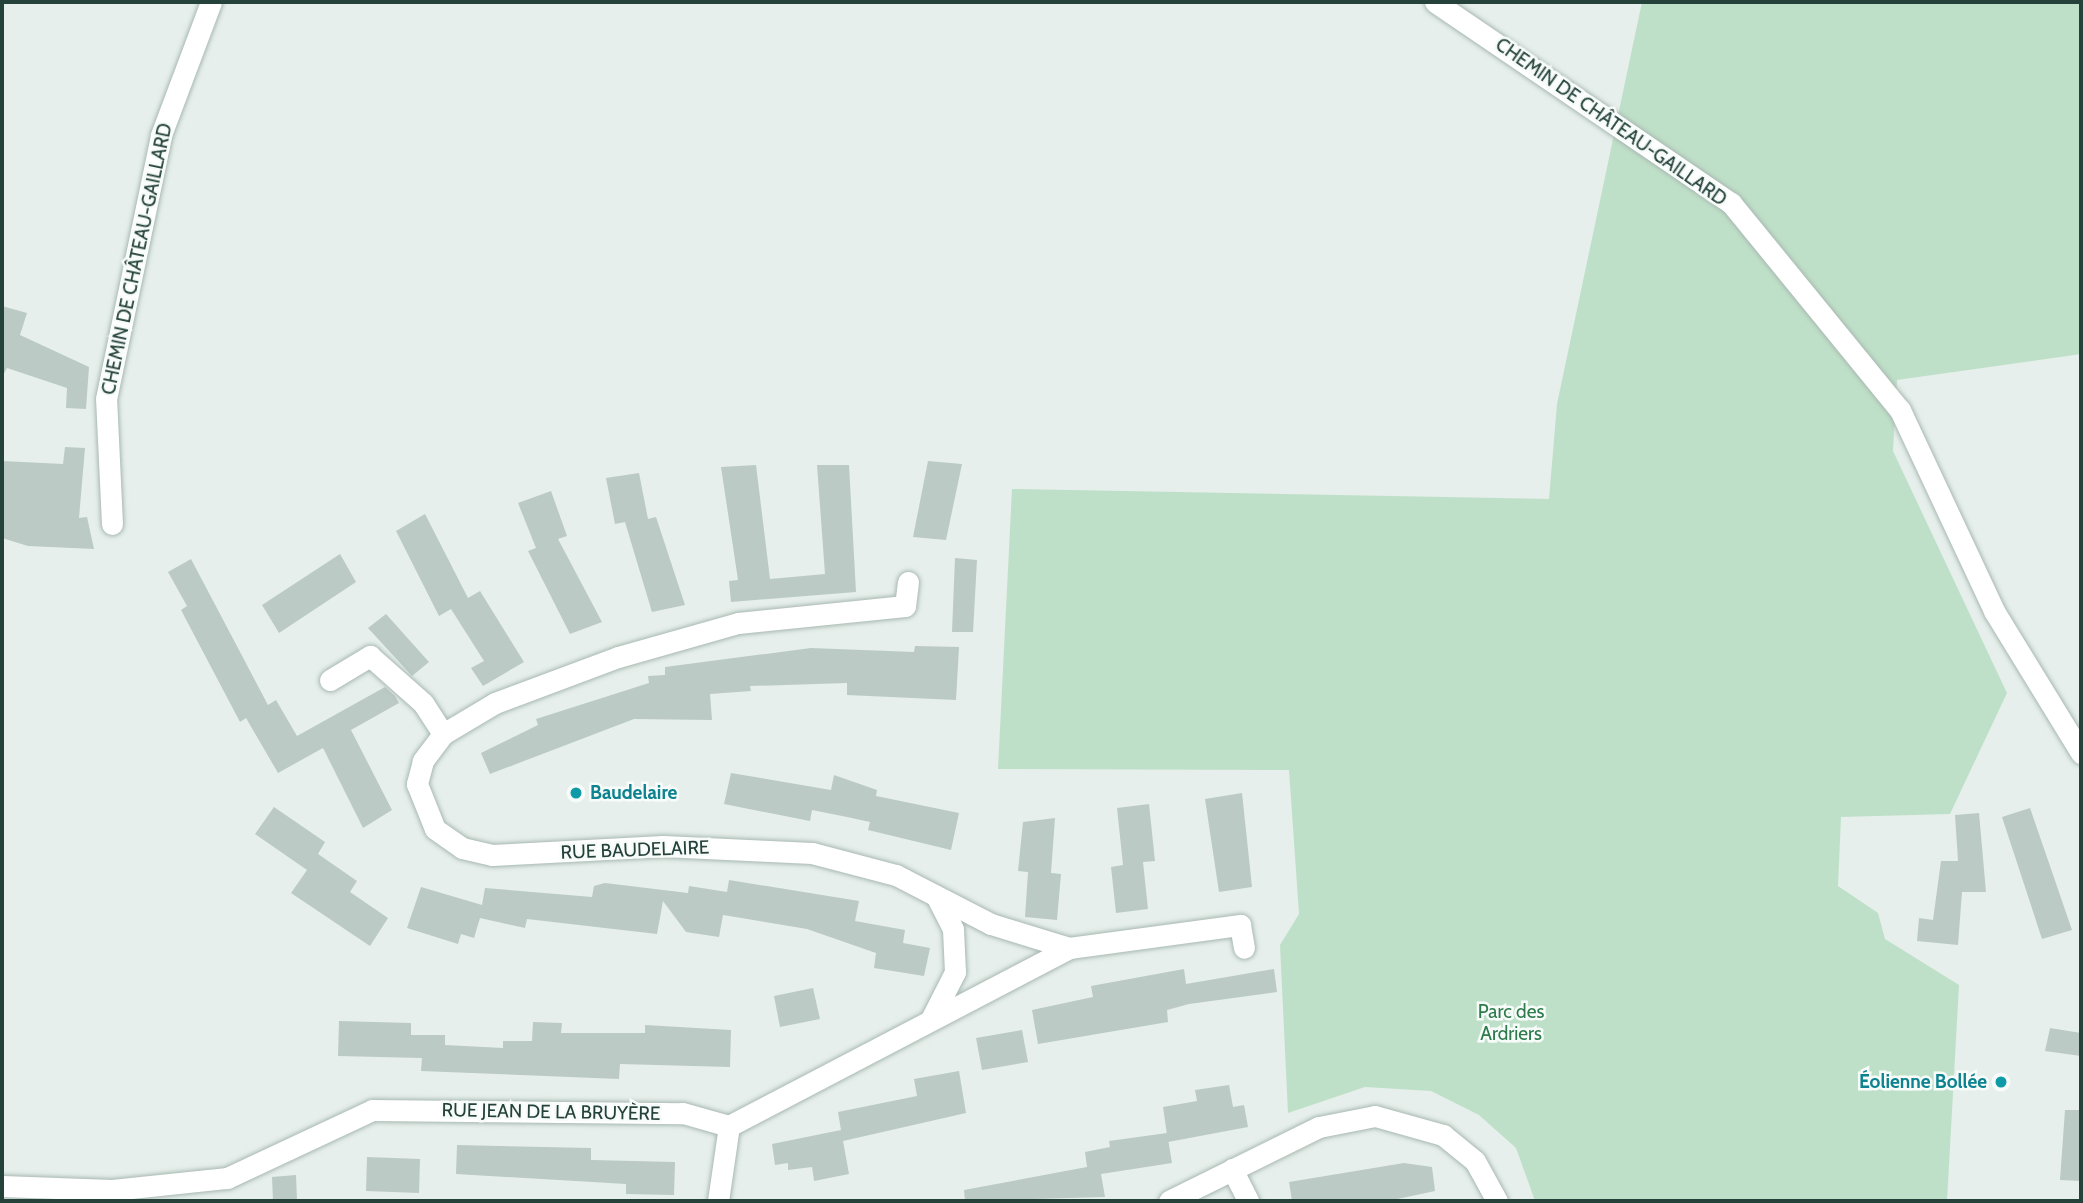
<!DOCTYPE html>
<html>
<head>
<meta charset="utf-8">
<style>
	body { margin:0 }
	#map { position:relative; width:2083px; height:1203px; overflow:hidden; background:#e6efeb; font-family:Cabin,sans-serif }
	div>[style] { position:absolute }
	[style*='--x'] { left:calc(var(--x)*1px); top:calc(var(--y)*1px); width:calc(var(--w)*1px); rotate:calc(var(--a)*1deg) }
	.green>* { inset:0; background:#bfe0c8 }
	.building>* { inset:0; background:#bbcac4 }
	.roads { filter:drop-shadow(0 0 2px #a8b8b2) drop-shadow(0 0 2px #a8b8b2) }
	.street>* { height:21px; margin:-10.5px; padding:0 10.5px; transform-origin:10.5px; border-radius:10.5px; background:#fff }
	.dots>* { width:19px; height:19px; translate:-50% -50%; box-sizing:border-box; border:4px solid #f7fbf9; border-radius:50% }
	span { translate:-50% -50%; white-space:nowrap; text-align:center; line-height:1.15; -webkit-text-stroke:5px #f7fbf9; paint-order:stroke }
	.street-label { font-size:19px; color:#24423a }
	.culture-label { font-size:19px; color:#0d838f; font-weight:700 }
	.left { translate:0 -50%; text-align:left }
	.right { translate:-100% -50%; text-align:right }
	.park-label { font-size:19px; color:#2d7a4b }
	.frame { position:absolute; inset:0; border:4px solid #24423a; pointer-events:none }
</style>
</head>
<body>
<div id="map">
	<div class="green">
		<i style="clip-path:polygon(1642px 2px,2081px 2px,2081px 354px,1897px 380px,1893px 451px,2007px 693px,1950px 814px,1841px 817px,1838px 886px,1878px 913px,1885px 939px,1959px 985px,1947px 1201px,1535px 1201px,1516px 1148px,1479px 1115px,1431px 1091px,1365px 1087px,1288px 1113px,1280px 945px,1299px 914px,1289px 770px,998px 769px,1012px 489px,1549px 499px,1557px 404px)"></i>
	</div>
	<div class="building">
		<i style="clip-path:polygon(2px 306px,27px 313px,20px 335px,89px 367px,86px 409px,66px 408px,67px 388px,7px 368px,2px 377px)"></i>
		<i style="clip-path:polygon(65px 447px,85px 448px,79px 518px,87px 517px,94px 549px,28px 546px,2px 538px,2px 461px,63px 464px)"></i>
		<i style="clip-path:polygon(928px 461px,962px 464px,946px 540px,913px 537px)"></i>
		<i style="clip-path:polygon(756px 465px,770px 579px,825px 574px,817px 465px,849px 465px,856px 592px,731px 602px,729px 581px,738px 580px,721px 467px)"></i>
		<i style="clip-path:polygon(639px 473px,648px 519px,656px 517px,685px 605px,652px 612px,625px 522px,615px 524px,606px 478px)"></i>
		<i style="clip-path:polygon(551px 491px,567px 536px,558px 539px,602px 622px,570px 634px,528px 551px,536px 548px,518px 503px)"></i>
		<i style="clip-path:polygon(425px 514px,468px 598px,480px 591px,524px 662px,483px 686px,471px 668px,484px 661px,451px 609px,439px 616px,396px 531px)"></i>
		<i style="clip-path:polygon(340px 554px,356px 582px,279px 633px,262px 605px)"></i>
		<i style="clip-path:polygon(955px 558px,977px 560px,973px 632px,952px 632px)"></i>
		<i style="clip-path:polygon(191px 559px,268px 705px,276px 700px,297px 736px,385px 687px,395px 696px,399px 703px,351px 730px,392px 810px,363px 828px,323px 748px,278px 773px,246px 718px,240px 722px,181px 610px,187px 606px,168px 572px)"></i>
		<i style="clip-path:polygon(386px 614px,429px 662px,412px 676px,368px 628px)"></i>
		<i style="clip-path:polygon(915px 646px,959px 647px,956px 700px,847px 695px,847px 683px,750px 686px,751px 691px,710px 694px,712px 720px,634px 719px,490px 774px,481px 753px,538px 725px,536px 719px,649px 683px,648px 676px,665px 675px,665px 667px,811px 648px,914px 652px)"></i>
		<i style="clip-path:polygon(731px 773px,831px 790px,834px 775px,877px 790px,876px 796px,959px 813px,951px 850px,868px 830px,870px 822px,847px 817px,812px 810px,810px 821px,724px 804px)"></i>
		<i style="clip-path:polygon(1242px 793px,1252px 887px,1219px 892px,1205px 799px)"></i>
		<i style="clip-path:polygon(1149px 804px,1155px 861px,1143px 862px,1148px 909px,1116px 913px,1111px 867px,1123px 865px,1117px 808px)"></i>
		<i style="clip-path:polygon(274px 807px,325px 842px,318px 854px,357px 881px,350px 892px,388px 918px,370px 946px,291px 893px,307px 870px,255px 834px)"></i>
		<i style="clip-path:polygon(2030px 808px,2072px 930px,2042px 939px,2002px 817px)"></i>
		<i style="clip-path:polygon(1979px 813px,1986px 892px,1962px 892px,1958px 945px,1917px 941px,1919px 918px,1933px 920px,1941px 861px,1958px 861px,1955px 815px)"></i>
		<i style="clip-path:polygon(1055px 818px,1051px 873px,1061px 874px,1057px 920px,1025px 917px,1028px 872px,1018px 871px,1023px 822px)"></i>
		<i style="clip-path:polygon(729px 880px,859px 901px,855px 921px,905px 930px,903px 943px,930px 948px,924px 976px,874px 968px,876px 953px,807px 929px,723px 915px,719px 937px,686px 932px,663px 901px,657px 934px,527px 919px,525px 928px,480px 918px,474px 938px,461px 934px,458px 944px,407px 928px,421px 887px,482px 905px,485px 888px,592px 897px,594px 886px,605px 883px,688px 893px,689px 886px,727px 892px)"></i>
		<i style="clip-path:polygon(1184px 969px,1186px 984px,1274px 969px,1277px 992px,1189px 1004px,1167px 1010px,1168px 1022px,1038px 1044px,1032px 1010px,1093px 997px,1091px 986px)"></i>
		<i style="clip-path:polygon(813px 988px,820px 1019px,780px 1027px,774px 996px)"></i>
		<i style="clip-path:polygon(339px 1021px,411px 1023px,411px 1035px,445px 1035px,445px 1045px,503px 1048px,503px 1041px,532px 1041px,533px 1022px,562px 1023px,561px 1033px,645px 1033px,645px 1025px,731px 1030px,730px 1067px,620px 1064px,619px 1079px,421px 1071px,422px 1058px,338px 1056px)"></i>
		<i style="clip-path:polygon(2050px 1028px,2081px 1033px,2081px 1056px,2045px 1051px)"></i>
		<i style="clip-path:polygon(1022px 1030px,1028px 1062px,982px 1070px,976px 1038px)"></i>
		<i style="clip-path:polygon(959px 1071px,966px 1113px,843px 1141px,849px 1174px,814px 1181px,812px 1167px,788px 1170px,788px 1163px,775px 1165px,772px 1144px,841px 1130px,838px 1112px,917px 1096px,914px 1079px)"></i>
		<i style="clip-path:polygon(1229px 1085px,1233px 1107px,1244px 1105px,1248px 1127px,1168px 1142px,1163px 1107px,1197px 1101px,1195px 1090px)"></i>
		<i style="clip-path:polygon(2065px 1110px,2081px 1110px,2081px 1181px,2060px 1180px)"></i>
		<i style="clip-path:polygon(1167px 1133px,1172px 1163px,1101px 1174px,1105px 1197px,965px 1201px,964px 1190px,1087px 1167px,1085px 1152px,1110px 1147px,1109px 1141px)"></i>
		<i style="clip-path:polygon(457px 1145px,591px 1148px,591px 1160px,675px 1162px,674px 1195px,626px 1194px,626px 1184px,456px 1174px)"></i>
		<i style="clip-path:polygon(367px 1157px,420px 1159px,419px 1193px,366px 1191px)"></i>
		<i style="clip-path:polygon(1404px 1163px,1432px 1167px,1435px 1191px,1388px 1201px,1292px 1201px,1289px 1182px)"></i>
		<i style="clip-path:polygon(296px 1175px,297px 1201px,273px 1201px,272px 1177px)"></i>
	</div>
	<div class="roads">
		<div class="street">
			<i style="--x:1435;--y:2;--w:358;--a:34.2"></i>
			<i style="--x:1731;--y:203;--w:267;--a:50.8"></i>
			<i style="--x:1900;--y:410;--w:222;--a:64.9"></i>
			<i style="--x:1994;--y:611;--w:167;--a:58.5"></i>
			<i style="--x:112;--y:524;--w:125;--a:-92.7"></i>
			<i style="--x:106;--y:399;--w:270;--a:-78.2"></i>
			<i style="--x:161;--y:135;--w:142;--a:-69.4"></i>
			<i style="--x:908;--y:582;--w:24;--a:97"></i>
			<i style="--x:905;--y:606;--w:168;--a:174.2"></i>
			<i style="--x:738;--y:623;--w:125;--a:164.2"></i>
			<i style="--x:618;--y:657;--w:131;--a:159.5"></i>
			<i style="--x:495;--y:703;--w:61;--a:149.2"></i>
			<i style="--x:443;--y:734;--w:34;--a:127"></i>
			<i style="--x:423;--y:761;--w:24;--a:105"></i>
			<i style="--x:417;--y:784;--w:48;--a:68.2"></i>
			<i style="--x:435;--y:829;--w:33;--a:35"></i>
			<i style="--x:462;--y:848;--w:31;--a:13"></i>
			<i style="--x:492;--y:855;--w:171;--a:-3"></i>
			<i style="--x:663;--y:846;--w:149;--a:2.7"></i>
			<i style="--x:812;--y:853;--w:87;--a:14.7"></i>
			<i style="--x:896;--y:875;--w:107;--a:27.3"></i>
			<i style="--x:991;--y:924;--w:82;--a:17.1"></i>
			<i style="--x:330;--y:680;--w:47;--a:-31"></i>
			<i style="--x:370;--y:656;--w:71;--a:41.6"></i>
			<i style="--x:423;--y:703;--w:37;--a:57"></i>
			<i style="--x:931;--y:1019;--w:53;--a:-62.9"></i>
			<i style="--x:955;--y:972;--w:43;--a:-92.7"></i>
			<i style="--x:953;--y:929;--w:34;--a:-117"></i>
			<i style="--x:1232;--y:1169;--w:36;--a:63"></i>
			<i style="--x:2;--y:1186;--w:110;--a:2.1"></i>
			<i style="--x:112;--y:1190;--w:116;--a:-6"></i>
			<i style="--x:227;--y:1178;--w:160;--a:-25.1"></i>
			<i style="--x:372;--y:1110;--w:311;--a:0.6"></i>
			<i style="--x:683;--y:1113;--w:48;--a:15.8"></i>
			<i style="--x:718;--y:1201;--w:76;--a:-81.7"></i>
			<i style="--x:729;--y:1126;--w:384;--a:-27.6"></i>
			<i style="--x:1069;--y:948;--w:173;--a:-7.7"></i>
			<i style="--x:1240;--y:925;--w:23;--a:80"></i>
			<i style="--x:1169;--y:1201;--w:167;--a:-26.3"></i>
			<i style="--x:1319;--y:1127;--w:57;--a:-11.1"></i>
			<i style="--x:1375;--y:1116;--w:71;--a:15.6"></i>
			<i style="--x:1443;--y:1135;--w:41;--a:39.1"></i>
			<i style="--x:1475;--y:1161;--w:46;--a:61.2"></i>
		</div>
	</div>
	<div class="dots">
		<i style="left:576px;top:793px;background:#0f9aa8"></i>
		<i style="left:2001px;top:1082px;background:#0f9aa8"></i>
	</div>
	<div class="street-label">
		<span style="left:1611px;top:122px;rotate:35deg">CHEMIN DE CHÂTEAU-GAILLARD</span>
		<span style="left:137px;top:259px;rotate:-78deg">CHEMIN DE CHÂTEAU-GAILLARD</span>
		<span style="left:635px;top:850px;rotate:-2deg">RUE BAUDELAIRE</span>
		<span style="left:551px;top:1112px;rotate:1deg">RUE JEAN DE LA BRUYÈRE</span>
	</div>
	<div class="culture-label">
		<span class="left" style="left:590px;top:793px">Baudelaire</span>
		<span class="right" style="left:1987px;top:1082px">Éolienne Bollée</span>
	</div>
	<div class="park-label">
		<span style="left:1511px;top:1023px">Parc des<br>Ardriers</span>
	</div>
	<div class="frame"></div>
</div>
</body>
</html>
